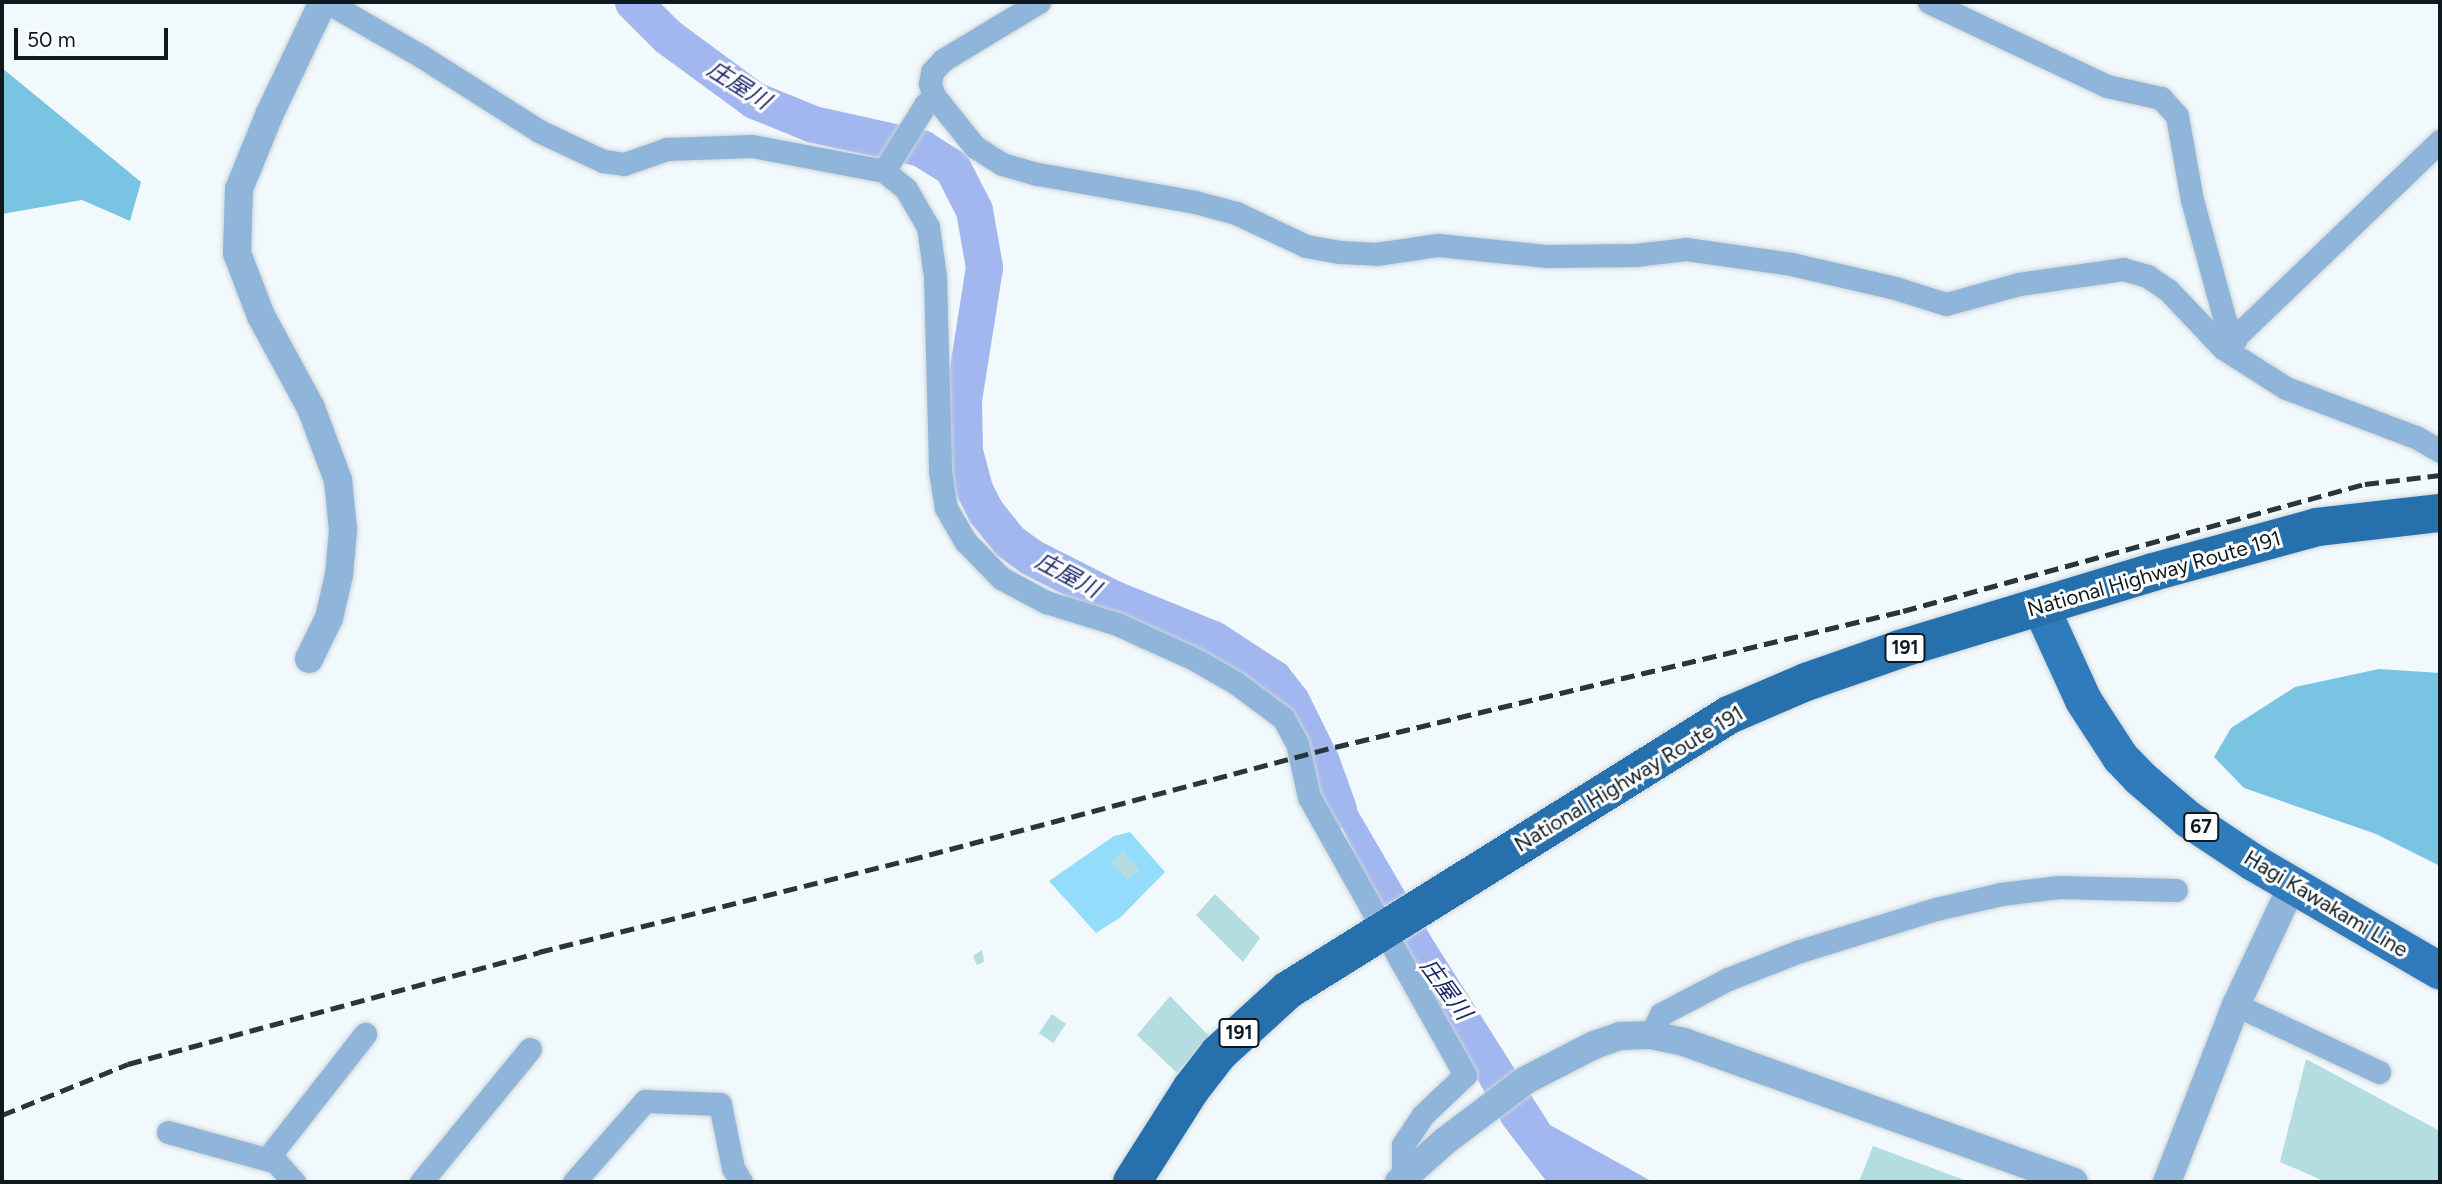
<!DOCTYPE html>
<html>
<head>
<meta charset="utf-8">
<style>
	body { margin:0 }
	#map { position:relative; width:2442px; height:1184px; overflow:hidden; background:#f2f9fc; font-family:Figtree,"Noto Sans JP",sans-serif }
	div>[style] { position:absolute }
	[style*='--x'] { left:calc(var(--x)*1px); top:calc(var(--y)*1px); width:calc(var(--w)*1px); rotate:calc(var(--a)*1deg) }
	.green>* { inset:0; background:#94dcfb }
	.forest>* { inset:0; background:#79c4e3 }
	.water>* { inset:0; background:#a2b6f0 }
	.river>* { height:37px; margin:-18.5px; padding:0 18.5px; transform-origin:18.5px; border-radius:18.5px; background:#a2b6f0 }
	.building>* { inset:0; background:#b4dde1 }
	.roads { filter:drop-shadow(0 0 2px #cdd5d9) drop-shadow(0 0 2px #cdd5d9) }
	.minor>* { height:23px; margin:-11.5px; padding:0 11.5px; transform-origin:11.5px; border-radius:11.5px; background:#90b5da }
	.tertiary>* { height:28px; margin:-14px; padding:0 14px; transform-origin:14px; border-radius:14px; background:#90b5da }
	.primary>* { height:37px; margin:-18.5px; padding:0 18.5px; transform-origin:18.5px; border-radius:18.5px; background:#2f7bbb }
	.trunk>* { height:38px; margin:-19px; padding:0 19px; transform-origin:19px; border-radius:19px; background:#2670ae }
	.rail>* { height:5px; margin-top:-2.5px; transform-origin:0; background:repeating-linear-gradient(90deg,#29353b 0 14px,transparent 0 21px) }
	span { translate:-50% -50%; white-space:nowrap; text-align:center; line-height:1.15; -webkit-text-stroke:6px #fff; paint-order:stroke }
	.shield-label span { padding:2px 5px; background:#fff; border:2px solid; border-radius:5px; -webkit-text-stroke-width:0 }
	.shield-label { font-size:19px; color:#0d1a20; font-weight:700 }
	.street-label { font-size:21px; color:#0d1a20 }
	.water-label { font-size:23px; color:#1a276a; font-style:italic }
	.frame { position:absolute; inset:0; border:4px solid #0d1a20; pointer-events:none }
	.scale { position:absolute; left:14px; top:28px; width:154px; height:32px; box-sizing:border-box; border:4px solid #0d1a20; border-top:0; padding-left:9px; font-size:21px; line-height:24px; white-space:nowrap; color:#0d1a20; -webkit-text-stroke:5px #fff; paint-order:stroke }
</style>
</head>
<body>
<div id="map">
	<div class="green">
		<i style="clip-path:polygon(1130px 832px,1165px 872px,1121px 917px,1096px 933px,1049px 881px,1114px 836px)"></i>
	</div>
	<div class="forest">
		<i style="clip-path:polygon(2px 68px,141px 182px,130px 221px,82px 200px,2px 214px)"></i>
		<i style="clip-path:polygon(2379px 669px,2440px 673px,2440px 866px,2376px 834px,2244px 788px,2214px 757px,2231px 728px,2295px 687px)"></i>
	</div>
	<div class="water">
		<i style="clip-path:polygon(1328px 760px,1433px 940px,1550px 1125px,1653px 1182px,1547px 1182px,1503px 1125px,1364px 876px,1315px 767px)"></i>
	</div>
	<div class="river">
		<i style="--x:633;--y:2;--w:48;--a:45"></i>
		<i style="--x:667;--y:36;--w:108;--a:36.3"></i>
		<i style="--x:754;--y:100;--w:64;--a:22.1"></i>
		<i style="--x:813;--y:124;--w:111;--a:12.5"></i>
		<i style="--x:921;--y:148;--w:36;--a:32"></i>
		<i style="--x:952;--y:167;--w:48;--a:62.9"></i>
		<i style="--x:974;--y:210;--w:58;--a:80"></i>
		<i style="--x:984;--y:267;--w:135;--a:99"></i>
		<i style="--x:963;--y:400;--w:51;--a:88.9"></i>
		<i style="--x:964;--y:451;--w:39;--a:75"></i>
		<i style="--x:974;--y:489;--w:25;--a:63"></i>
		<i style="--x:985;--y:511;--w:38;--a:51"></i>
		<i style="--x:1009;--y:541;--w:27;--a:36"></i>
		<i style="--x:1031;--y:557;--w:93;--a:26.8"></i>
		<i style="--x:1114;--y:599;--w:107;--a:22"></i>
		<i style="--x:1213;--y:639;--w:72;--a:33"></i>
		<i style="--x:1273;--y:678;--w:29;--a:52"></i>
		<i style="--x:1291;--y:701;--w:68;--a:63.8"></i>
		<i style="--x:1321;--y:762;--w:50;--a:70.1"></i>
	</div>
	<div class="building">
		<i style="clip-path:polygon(1123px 851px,1140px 870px,1128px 880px,1111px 862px)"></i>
		<i style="clip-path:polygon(1215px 894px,1260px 938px,1243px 962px,1196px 915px)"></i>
		<i style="clip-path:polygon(982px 950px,984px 962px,977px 965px,973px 956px)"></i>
		<i style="clip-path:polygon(1170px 996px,1209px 1036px,1177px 1073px,1137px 1035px)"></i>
		<i style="clip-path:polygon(1052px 1014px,1066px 1024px,1053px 1043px,1039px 1033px)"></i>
		<i style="clip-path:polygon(2306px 1059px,2440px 1131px,2440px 1182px,2326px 1182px,2280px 1162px)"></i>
		<i style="clip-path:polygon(1873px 1146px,1970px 1182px,1859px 1182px)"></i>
	</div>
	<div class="roads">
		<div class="minor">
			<i style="--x:327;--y:2;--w:108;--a:29.9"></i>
			<i style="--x:421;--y:56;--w:140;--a:32.4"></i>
			<i style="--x:539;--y:131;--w:71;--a:25.1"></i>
			<i style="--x:603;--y:161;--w:21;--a:8"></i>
			<i style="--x:624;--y:164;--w:46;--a:-19.2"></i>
			<i style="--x:667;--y:149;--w:85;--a:-2"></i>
			<i style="--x:752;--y:146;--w:134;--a:10.7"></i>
			<i style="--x:884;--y:171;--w:28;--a:39"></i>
			<i style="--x:906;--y:189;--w:44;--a:59.9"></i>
			<i style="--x:928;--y:227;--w:49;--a:81.9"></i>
			<i style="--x:935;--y:276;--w:195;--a:88.5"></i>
			<i style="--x:940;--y:471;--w:37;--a:81"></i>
			<i style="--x:946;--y:508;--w:39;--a:60"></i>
			<i style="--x:966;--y:542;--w:50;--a:45.8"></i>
			<i style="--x:1001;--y:578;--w:51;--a:28.1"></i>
			<i style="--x:1046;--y:602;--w:74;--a:17.2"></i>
			<i style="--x:1117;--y:624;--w:85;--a:24.4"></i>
			<i style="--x:1194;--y:659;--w:48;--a:29.7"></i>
			<i style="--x:1236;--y:683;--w:59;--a:36.7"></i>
			<i style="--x:1283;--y:718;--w:29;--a:61"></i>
			<i style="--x:1297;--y:743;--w:55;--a:77.5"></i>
			<i style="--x:1309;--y:797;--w:319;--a:60.7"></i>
			<i style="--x:1465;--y:1075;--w:58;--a:136.4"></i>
			<i style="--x:1423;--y:1115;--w:36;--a:124"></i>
			<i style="--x:1403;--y:1145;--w:33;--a:90"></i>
			<i style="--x:1039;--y:2;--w:112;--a:148.9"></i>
			<i style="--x:943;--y:60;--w:16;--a:133"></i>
			<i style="--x:932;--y:72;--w:12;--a:99"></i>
			<i style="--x:930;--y:84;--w:13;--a:72"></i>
			<i style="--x:934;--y:96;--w:65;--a:51.2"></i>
			<i style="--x:975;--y:147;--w:32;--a:32"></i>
			<i style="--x:1002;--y:164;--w:37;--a:16"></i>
			<i style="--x:1038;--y:174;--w:159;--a:10.1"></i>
			<i style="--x:1195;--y:202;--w:42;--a:15"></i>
			<i style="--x:1236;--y:213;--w:77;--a:25.2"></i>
			<i style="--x:1306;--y:246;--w:35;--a:10"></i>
			<i style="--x:1340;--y:252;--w:36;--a:3"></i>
			<i style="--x:1376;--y:254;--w:63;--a:-8.3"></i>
			<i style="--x:1438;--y:245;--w:110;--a:5.8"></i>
			<i style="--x:1547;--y:256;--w:88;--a:-0.7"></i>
			<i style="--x:1635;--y:255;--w:51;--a:-6.7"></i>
			<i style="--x:1686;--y:249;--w:106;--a:8.1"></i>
			<i style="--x:1791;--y:264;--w:107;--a:13"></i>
			<i style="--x:1895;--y:288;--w:53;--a:17.4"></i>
			<i style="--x:1946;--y:304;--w:76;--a:-15.3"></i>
			<i style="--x:2019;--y:284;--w:105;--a:-8.2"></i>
			<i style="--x:2123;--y:269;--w:25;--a:16"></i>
			<i style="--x:2147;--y:276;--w:25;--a:34"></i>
			<i style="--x:2168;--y:290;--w:80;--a:46.5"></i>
			<i style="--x:2223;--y:348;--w:75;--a:32.4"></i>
			<i style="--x:2286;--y:388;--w:139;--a:20.7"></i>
			<i style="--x:2416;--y:437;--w:28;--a:30"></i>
			<i style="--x:1929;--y:2;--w:197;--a:25.3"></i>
			<i style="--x:2107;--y:86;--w:55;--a:12.5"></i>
			<i style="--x:2161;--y:98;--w:24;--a:48"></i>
			<i style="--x:2177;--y:116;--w:85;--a:79.9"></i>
			<i style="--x:2192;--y:200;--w:125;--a:74.7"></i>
			<i style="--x:2225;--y:321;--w:21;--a:59"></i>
			<i style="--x:884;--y:171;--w:78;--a:-58.2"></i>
			<i style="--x:925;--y:105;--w:13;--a:-45"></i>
			<i style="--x:2225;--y:347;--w:298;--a:-43.8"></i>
			<i style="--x:2236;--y:1005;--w:158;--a:25.1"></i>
			<i style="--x:1651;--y:1035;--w:23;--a:-65"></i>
			<i style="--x:1661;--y:1014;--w:76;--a:-27.6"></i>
			<i style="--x:1728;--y:979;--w:77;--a:-21.3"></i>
			<i style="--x:1800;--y:951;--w:142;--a:-17.2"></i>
			<i style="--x:1936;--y:909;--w:67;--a:-13"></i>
			<i style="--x:2001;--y:894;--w:58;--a:-6.9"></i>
			<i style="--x:2059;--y:887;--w:117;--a:1.5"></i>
			<i style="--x:168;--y:1132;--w:112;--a:15.5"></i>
			<i style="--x:276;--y:1162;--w:27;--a:48"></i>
			<i style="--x:267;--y:1159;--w:159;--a:-51.9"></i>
			<i style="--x:421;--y:1182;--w:172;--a:-50.7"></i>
			<i style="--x:574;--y:1182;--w:108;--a:-48.8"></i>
			<i style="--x:645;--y:1101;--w:75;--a:2.3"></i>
			<i style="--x:720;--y:1104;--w:65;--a:78.5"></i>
			<i style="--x:733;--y:1168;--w:16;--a:60"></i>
		</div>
		<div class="tertiary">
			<i style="--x:309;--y:659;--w:46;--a:-64"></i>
			<i style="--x:329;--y:618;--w:44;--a:-76.9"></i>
			<i style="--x:339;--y:575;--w:45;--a:-84.9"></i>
			<i style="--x:343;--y:530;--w:50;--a:-95.7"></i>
			<i style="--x:338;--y:480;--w:77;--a:-110.6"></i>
			<i style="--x:311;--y:408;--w:105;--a:-118.5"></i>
			<i style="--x:261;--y:316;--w:67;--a:-110.9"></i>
			<i style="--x:237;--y:253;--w:64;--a:-88.2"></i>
			<i style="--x:239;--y:189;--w:82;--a:-67.8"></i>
			<i style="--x:270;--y:113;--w:123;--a:-64.5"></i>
			<i style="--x:1399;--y:1182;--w:62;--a:-41.7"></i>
			<i style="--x:1445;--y:1141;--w:101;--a:-37"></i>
			<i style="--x:1526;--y:1080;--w:76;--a:-27.2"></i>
			<i style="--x:1594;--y:1045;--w:28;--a:-19"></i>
			<i style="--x:1620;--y:1036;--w:31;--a:-2"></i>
			<i style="--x:1651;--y:1035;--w:34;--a:12"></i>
			<i style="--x:1684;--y:1042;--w:414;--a:19.7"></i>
			<i style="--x:2167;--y:1182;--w:190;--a:-68.7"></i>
			<i style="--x:2236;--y:1005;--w:132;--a:-64.8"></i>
		</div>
		<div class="primary">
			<i style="--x:2040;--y:606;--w:103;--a:65.4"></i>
			<i style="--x:2083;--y:700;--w:68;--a:57"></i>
			<i style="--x:2120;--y:757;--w:28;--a:46"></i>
			<i style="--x:2139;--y:777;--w:65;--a:40.6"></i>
			<i style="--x:2188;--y:819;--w:78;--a:33.5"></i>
			<i style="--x:2253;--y:862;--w:216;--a:30.2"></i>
		</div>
		<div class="trunk">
			<i style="--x:1132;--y:1182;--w:110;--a:-57.6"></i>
			<i style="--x:1191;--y:1089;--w:46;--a:-52.1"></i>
			<i style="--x:1219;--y:1053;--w:93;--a:-42.4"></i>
			<i style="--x:1288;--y:990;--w:520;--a:-31.95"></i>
			<i style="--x:1729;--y:715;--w:84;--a:-23.2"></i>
			<i style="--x:1806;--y:682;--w:100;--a:-19.3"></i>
			<i style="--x:1900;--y:649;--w:264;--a:-16.9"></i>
			<i style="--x:2153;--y:572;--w:170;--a:-15.3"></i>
			<i style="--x:2317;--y:527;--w:124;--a:-6.5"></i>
		</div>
	</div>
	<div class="rail">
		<i style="--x:2;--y:1115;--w:136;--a:-22"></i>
		<i style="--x:128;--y:1064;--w:426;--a:-15.2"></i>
		<i style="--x:539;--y:952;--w:381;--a:-14"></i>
		<i style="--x:909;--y:860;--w:441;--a:-14.9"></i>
		<i style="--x:1335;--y:747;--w:584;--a:-13.47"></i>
		<i style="--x:1903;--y:611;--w:479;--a:-15.4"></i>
		<i style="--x:2365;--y:484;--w:76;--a:-6.8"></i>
	</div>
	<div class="shield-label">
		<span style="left:1905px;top:648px">191</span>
		<span style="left:2201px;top:827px">67</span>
		<span style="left:1239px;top:1033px">191</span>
	</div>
	<div class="street-label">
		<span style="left:2154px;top:574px;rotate:-16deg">National Highway Route 191</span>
		<span style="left:1629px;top:779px;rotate:-31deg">National Highway Route 191</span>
		<span style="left:2326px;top:904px;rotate:31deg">Hagi Kawakami Line</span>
	</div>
	<div class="water-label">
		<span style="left:739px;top:85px;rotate:32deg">庄屋川</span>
		<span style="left:1068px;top:575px;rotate:28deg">庄屋川</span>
		<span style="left:1446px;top:989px;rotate:54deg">庄屋川</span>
	</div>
	<div class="frame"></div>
	<div class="scale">50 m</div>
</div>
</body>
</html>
